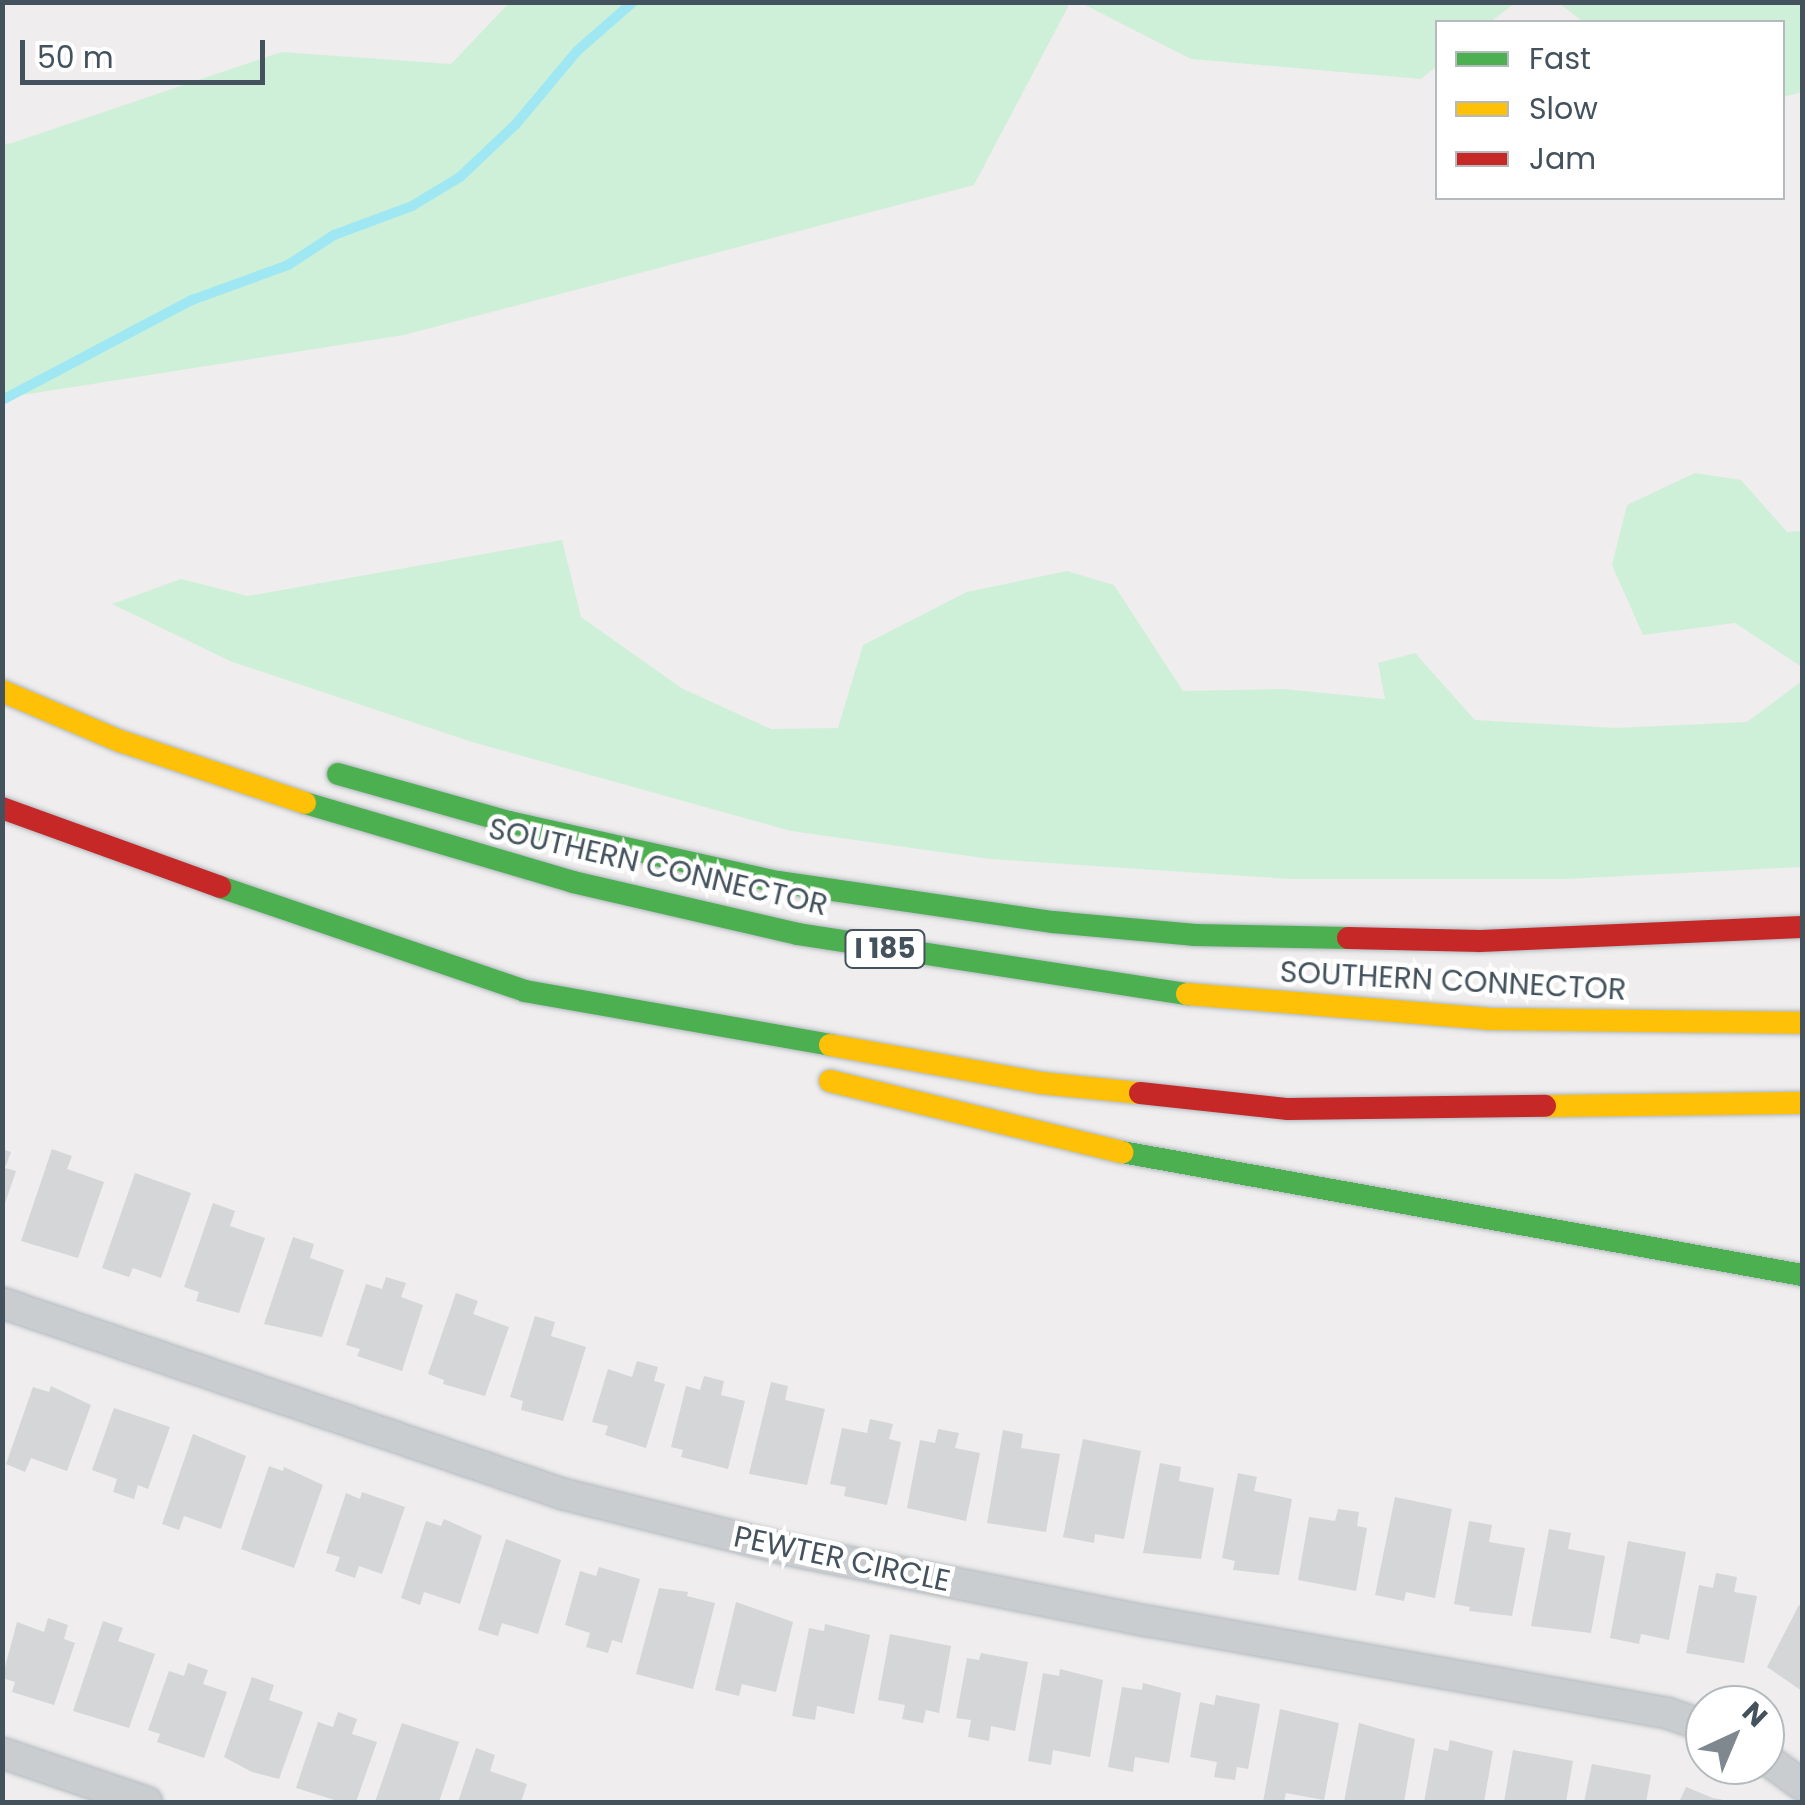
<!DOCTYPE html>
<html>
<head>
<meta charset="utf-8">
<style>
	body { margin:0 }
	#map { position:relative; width:1805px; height:1805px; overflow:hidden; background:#efeded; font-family:Poppins,sans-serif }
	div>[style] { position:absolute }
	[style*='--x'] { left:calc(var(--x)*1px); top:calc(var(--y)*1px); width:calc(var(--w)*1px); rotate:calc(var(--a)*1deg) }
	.green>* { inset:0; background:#cff0d8 }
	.stream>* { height:10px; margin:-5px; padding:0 5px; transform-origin:5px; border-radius:5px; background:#9fe8f3 }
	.building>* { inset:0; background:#d5d6d7 }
	.roads { filter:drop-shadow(0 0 2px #b1b8be) drop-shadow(0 0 2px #b1b8be) }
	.street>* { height:30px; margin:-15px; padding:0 15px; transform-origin:15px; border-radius:15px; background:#c9cdcf }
	.fast>* { height:22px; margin:-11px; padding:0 11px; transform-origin:11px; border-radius:11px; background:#4caf50 }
	.slow>* { height:22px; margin:-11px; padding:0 11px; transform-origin:11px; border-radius:11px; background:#ffc107 }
	.jam>* { height:22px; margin:-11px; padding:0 11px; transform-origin:11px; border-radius:11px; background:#c62828 }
	span { translate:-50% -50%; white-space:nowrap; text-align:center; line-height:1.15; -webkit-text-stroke:9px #fff; paint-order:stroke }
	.shield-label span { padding:2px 8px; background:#fff; border:2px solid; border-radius:8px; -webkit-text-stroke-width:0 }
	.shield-label { font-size:28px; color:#43525c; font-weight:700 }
	.street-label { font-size:30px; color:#43525c }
	.frame { position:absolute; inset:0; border:5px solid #43525c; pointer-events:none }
	.legend { position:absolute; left:1435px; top:20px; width:350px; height:180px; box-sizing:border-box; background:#fff; border:2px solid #b4babe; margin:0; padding:12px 18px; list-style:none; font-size:30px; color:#43525c }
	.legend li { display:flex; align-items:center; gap:20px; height:50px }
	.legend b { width:50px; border:2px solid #b4babe }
	.north { position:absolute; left:1685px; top:1685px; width:100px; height:100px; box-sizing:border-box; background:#fff; border:2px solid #b4babe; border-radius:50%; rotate:44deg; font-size:28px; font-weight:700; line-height:40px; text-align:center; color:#43525c }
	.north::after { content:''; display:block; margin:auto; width:35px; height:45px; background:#7f888f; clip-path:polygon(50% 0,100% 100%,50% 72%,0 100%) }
	.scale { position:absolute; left:20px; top:40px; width:245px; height:45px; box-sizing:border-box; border:5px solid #43525c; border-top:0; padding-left:12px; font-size:30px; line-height:35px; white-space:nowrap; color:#43525c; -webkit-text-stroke:8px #fff; paint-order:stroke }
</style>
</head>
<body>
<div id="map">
	<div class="green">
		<i style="clip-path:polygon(509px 3px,1070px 3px,974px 185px,404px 335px,3px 398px,3px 143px,9px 144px,281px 52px,451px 64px)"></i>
		<i style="clip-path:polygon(1081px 3px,1515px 3px,1490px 22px,1438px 22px,1437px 66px,1421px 79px,1191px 59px)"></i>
		<i style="clip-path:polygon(1559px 3px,1802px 3px,1802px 92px,1783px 97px,1782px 22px,1583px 22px)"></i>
		<i style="clip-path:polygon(1695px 473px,1741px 480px,1787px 532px,1802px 531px,1802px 667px,1735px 623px,1643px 635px,1612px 565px,1627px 505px)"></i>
		<i style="clip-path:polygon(562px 540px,581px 617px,683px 689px,771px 729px,838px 728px,863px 645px,967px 592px,1067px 571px,1114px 585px,1183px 691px,1283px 689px,1385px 699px,1378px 663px,1415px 653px,1475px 720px,1616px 728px,1747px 722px,1802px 681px,1802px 867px,1566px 879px,1289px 879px,990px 859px,791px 831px,472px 742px,230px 661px,112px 604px,181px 579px,248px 596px)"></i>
	</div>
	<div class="stream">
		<i style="--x:2;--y:400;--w:215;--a:-27.8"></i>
		<i style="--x:192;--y:300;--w:102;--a:-20"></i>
		<i style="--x:288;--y:265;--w:55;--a:-33.1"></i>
		<i style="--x:334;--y:235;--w:83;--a:-20.4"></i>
		<i style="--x:412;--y:206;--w:56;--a:-31.1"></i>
		<i style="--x:460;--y:177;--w:77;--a:-43.4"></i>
		<i style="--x:516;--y:124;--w:95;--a:-50.1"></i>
		<i style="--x:577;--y:51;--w:74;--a:-41.2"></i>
	</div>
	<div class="building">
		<i style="clip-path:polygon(2px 1149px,11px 1152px,5px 1168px,16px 1171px,3px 1209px)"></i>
		<i style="clip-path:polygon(52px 1149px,72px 1156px,67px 1169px,104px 1182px,78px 1258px,21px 1241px)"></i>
		<i style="clip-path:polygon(135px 1173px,191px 1193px,161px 1278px,133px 1268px,129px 1277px,102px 1268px)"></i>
		<i style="clip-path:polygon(213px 1203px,235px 1211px,230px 1226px,265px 1238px,239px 1313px,196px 1301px,199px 1292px,184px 1287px)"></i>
		<i style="clip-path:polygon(293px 1237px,314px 1244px,310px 1258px,344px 1270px,322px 1337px,264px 1324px)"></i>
		<i style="clip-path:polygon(386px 1277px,406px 1283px,401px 1297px,423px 1305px,402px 1371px,357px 1356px,360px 1349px,346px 1345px,366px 1284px,382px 1289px)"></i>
		<i style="clip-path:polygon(456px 1293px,478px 1301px,473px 1314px,509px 1327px,485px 1396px,443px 1384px,444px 1380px,428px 1374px)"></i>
		<i style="clip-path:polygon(535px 1316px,555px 1322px,551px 1336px,586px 1347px,563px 1421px,521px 1410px,523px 1401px,510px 1397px)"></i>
		<i style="clip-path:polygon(637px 1361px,658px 1367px,654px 1381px,665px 1384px,646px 1448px,605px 1435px,608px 1426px,592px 1422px,608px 1369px,632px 1377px)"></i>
		<i style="clip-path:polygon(704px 1376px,724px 1381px,721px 1395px,745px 1401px,728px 1469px,681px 1457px,683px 1450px,671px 1447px,686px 1386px,700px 1390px)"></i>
		<i style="clip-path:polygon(771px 1382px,788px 1386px,785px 1400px,825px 1409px,807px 1485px,749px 1474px)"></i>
		<i style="clip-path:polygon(51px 1386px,91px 1405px,67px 1471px,31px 1458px,25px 1472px,6px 1464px,33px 1387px,49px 1392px)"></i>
		<i style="clip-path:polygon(114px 1408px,170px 1427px,148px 1489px,138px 1485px,134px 1499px,113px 1492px,117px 1479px,92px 1470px)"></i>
		<i style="clip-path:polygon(870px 1419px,893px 1424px,889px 1439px,901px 1442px,887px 1505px,844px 1496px,846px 1487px,830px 1484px,842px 1428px,867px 1433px)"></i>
		<i style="clip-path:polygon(938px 1429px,959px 1433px,955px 1448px,980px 1453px,966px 1521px,907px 1508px,920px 1440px,935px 1443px)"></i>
		<i style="clip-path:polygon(1003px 1430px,1023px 1434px,1021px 1448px,1060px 1454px,1046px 1532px,987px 1523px)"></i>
		<i style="clip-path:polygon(193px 1434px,246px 1456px,221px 1529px,184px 1516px,179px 1530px,162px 1524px)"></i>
		<i style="clip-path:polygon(1083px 1439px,1141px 1451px,1124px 1539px,1095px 1534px,1094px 1543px,1063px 1537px)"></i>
		<i style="clip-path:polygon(1160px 1463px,1181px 1467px,1179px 1481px,1214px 1488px,1201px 1559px,1143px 1553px)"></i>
		<i style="clip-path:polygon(269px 1466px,283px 1471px,284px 1467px,323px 1485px,294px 1568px,241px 1549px)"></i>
		<i style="clip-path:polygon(1238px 1473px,1257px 1477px,1254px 1491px,1292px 1499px,1279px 1575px,1233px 1570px,1235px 1561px,1222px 1558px)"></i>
		<i style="clip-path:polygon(362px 1492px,405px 1507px,382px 1574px,359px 1566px,355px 1578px,335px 1571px,340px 1557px,326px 1553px,346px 1493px,360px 1499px)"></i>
		<i style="clip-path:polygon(1395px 1497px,1452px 1509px,1435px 1598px,1406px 1592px,1404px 1601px,1375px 1595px)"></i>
		<i style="clip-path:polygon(1338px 1509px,1359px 1512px,1357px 1526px,1367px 1528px,1356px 1591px,1298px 1580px,1309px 1517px,1335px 1521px)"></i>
		<i style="clip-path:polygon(444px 1519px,482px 1536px,460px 1604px,424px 1592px,420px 1605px,401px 1598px,426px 1521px,441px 1526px)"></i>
		<i style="clip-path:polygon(1469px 1521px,1492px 1525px,1489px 1542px,1525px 1548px,1512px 1616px,1469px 1611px,1470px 1607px,1454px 1604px)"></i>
		<i style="clip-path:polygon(1549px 1529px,1571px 1533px,1568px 1549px,1605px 1556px,1591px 1633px,1531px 1626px)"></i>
		<i style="clip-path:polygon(506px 1539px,561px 1560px,538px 1634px,502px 1623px,498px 1636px,478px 1630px)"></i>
		<i style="clip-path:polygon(1628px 1541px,1686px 1552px,1669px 1640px,1641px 1634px,1639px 1644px,1610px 1638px)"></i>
		<i style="clip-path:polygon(599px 1567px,640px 1579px,622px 1643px,612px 1640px,608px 1653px,586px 1647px,590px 1633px,565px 1625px,580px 1571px,596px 1576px)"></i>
		<i style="clip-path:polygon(1716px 1573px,1737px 1577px,1734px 1592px,1757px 1596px,1744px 1663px,1686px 1653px,1699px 1585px,1713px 1588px)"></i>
		<i style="clip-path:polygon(659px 1588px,688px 1592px,687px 1596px,715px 1603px,693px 1689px,636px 1674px)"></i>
		<i style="clip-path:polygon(736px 1602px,793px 1622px,776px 1692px,742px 1684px,739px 1696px,715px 1690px)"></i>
		<i style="clip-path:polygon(1799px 1605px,1802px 1607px,1802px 1691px,1767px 1667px)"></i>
		<i style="clip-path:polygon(48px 1618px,68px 1625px,64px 1639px,75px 1643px,54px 1705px,12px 1692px,15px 1682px,2px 1678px,17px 1622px,44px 1632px)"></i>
		<i style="clip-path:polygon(103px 1621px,123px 1628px,118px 1641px,155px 1654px,129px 1728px,73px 1711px)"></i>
		<i style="clip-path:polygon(825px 1624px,870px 1635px,854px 1714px,817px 1706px,815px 1720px,792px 1716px,809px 1628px,824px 1631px)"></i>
		<i style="clip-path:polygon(890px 1634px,951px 1646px,939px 1713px,926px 1710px,923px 1723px,902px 1719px,905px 1705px,878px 1700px)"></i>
		<i style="clip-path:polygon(981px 1653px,1028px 1662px,1015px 1731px,991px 1726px,989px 1741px,968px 1737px,971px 1720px,956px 1718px,967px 1658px,979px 1660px)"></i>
		<i style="clip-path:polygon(188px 1663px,208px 1670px,203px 1684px,227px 1692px,204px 1758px,157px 1742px,160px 1734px,148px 1730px,169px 1671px,184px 1676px)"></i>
		<i style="clip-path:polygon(1060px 1669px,1103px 1680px,1090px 1757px,1053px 1750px,1051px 1765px,1028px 1761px,1043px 1673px,1059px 1676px)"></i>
		<i style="clip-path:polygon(252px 1677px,274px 1685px,269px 1700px,303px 1712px,279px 1779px,252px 1772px,224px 1757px)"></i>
		<i style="clip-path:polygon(1143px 1683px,1181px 1693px,1169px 1763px,1135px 1757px,1133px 1772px,1108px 1767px,1122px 1687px,1142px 1690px)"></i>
		<i style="clip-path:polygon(1216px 1695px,1260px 1704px,1248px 1769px,1237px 1767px,1235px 1780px,1214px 1777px,1217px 1762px,1190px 1757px,1200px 1702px,1214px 1705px)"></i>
		<i style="clip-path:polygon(1280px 1709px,1339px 1723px,1324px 1800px,1286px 1793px,1284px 1802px,1263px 1802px)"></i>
		<i style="clip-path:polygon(338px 1712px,357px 1719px,352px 1734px,377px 1742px,356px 1802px,341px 1802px,296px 1788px,318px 1722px,333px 1727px)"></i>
		<i style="clip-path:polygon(402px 1723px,459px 1742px,439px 1802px,375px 1802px)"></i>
		<i style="clip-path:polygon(1359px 1723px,1415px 1739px,1404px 1802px,1344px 1802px)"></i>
		<i style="clip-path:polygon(1450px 1740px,1493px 1751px,1484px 1802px,1424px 1802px,1434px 1748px,1448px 1751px)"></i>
		<i style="clip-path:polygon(476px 1748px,495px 1755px,490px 1771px,527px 1784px,521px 1802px,458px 1802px)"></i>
		<i style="clip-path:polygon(1513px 1750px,1573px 1761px,1566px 1802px,1504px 1802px)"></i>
		<i style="clip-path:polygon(1592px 1764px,1651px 1775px,1646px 1802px,1584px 1802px)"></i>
		<i style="clip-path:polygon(1686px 1787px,1713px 1798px,1735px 1802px,1679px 1802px)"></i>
	</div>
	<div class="roads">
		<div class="street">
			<i style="--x:2;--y:1303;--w:593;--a:18.8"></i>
			<i style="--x:563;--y:1494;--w:237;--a:13.9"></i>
			<i style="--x:793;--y:1551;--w:362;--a:11.2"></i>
			<i style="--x:1148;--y:1621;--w:527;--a:10.05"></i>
			<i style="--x:1667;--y:1713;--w:40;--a:18.9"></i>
			<i style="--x:2;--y:1753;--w:153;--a:18.7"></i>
			<i style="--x:1765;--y:1758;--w:46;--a:36.1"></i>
		</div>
		<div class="fast">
			<i style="--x:338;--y:774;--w:178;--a:15.7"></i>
			<i style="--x:509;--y:822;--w:276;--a:12.6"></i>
			<i style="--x:778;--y:882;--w:278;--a:8.3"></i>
			<i style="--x:1053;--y:922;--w:143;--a:5.2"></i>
			<i style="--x:1195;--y:935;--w:153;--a:1.1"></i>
			<i style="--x:305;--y:803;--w:279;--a:16.4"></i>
			<i style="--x:573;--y:882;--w:231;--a:13"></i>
			<i style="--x:798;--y:934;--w:394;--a:8.8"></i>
			<i style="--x:220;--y:887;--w:322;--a:18.8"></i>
			<i style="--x:525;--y:991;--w:310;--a:10"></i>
			<i style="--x:1122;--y:1152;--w:691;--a:10.25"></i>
		</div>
		<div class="slow">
			<i style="--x:2;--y:691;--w:128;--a:23"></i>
			<i style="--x:120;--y:741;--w:195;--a:18.5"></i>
			<i style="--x:1187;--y:994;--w:302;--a:4.7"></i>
			<i style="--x:1488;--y:1019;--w:314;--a:0.7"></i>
			<i style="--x:830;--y:1045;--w:214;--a:10.2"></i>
			<i style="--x:1041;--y:1083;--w:100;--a:5.8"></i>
			<i style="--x:830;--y:1081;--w:301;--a:13.7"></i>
			<i style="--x:1545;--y:1106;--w:257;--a:-0.7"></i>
		</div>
		<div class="jam">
			<i style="--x:2;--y:808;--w:232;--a:19.9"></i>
			<i style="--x:1348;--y:938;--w:132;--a:1.3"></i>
			<i style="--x:1480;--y:941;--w:322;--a:-2.5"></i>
			<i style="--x:1140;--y:1093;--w:149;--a:6.2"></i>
			<i style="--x:1288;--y:1109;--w:257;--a:-0.7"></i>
		</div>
	</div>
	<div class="shield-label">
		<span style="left:885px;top:949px">I 185</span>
	</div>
	<div class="street-label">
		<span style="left:658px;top:867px;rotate:13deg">SOUTHERN CONNECTOR</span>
		<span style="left:1453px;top:981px;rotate:3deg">SOUTHERN CONNECTOR</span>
		<span style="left:842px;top:1559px;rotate:12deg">PEWTER CIRCLE</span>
	</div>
	<div class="frame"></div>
	<ul class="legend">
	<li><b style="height:12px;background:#4caf50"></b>Fast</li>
	<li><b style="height:12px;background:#ffc107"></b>Slow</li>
	<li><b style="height:12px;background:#c62828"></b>Jam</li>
	</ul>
	<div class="north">N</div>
	<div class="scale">50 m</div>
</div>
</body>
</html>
